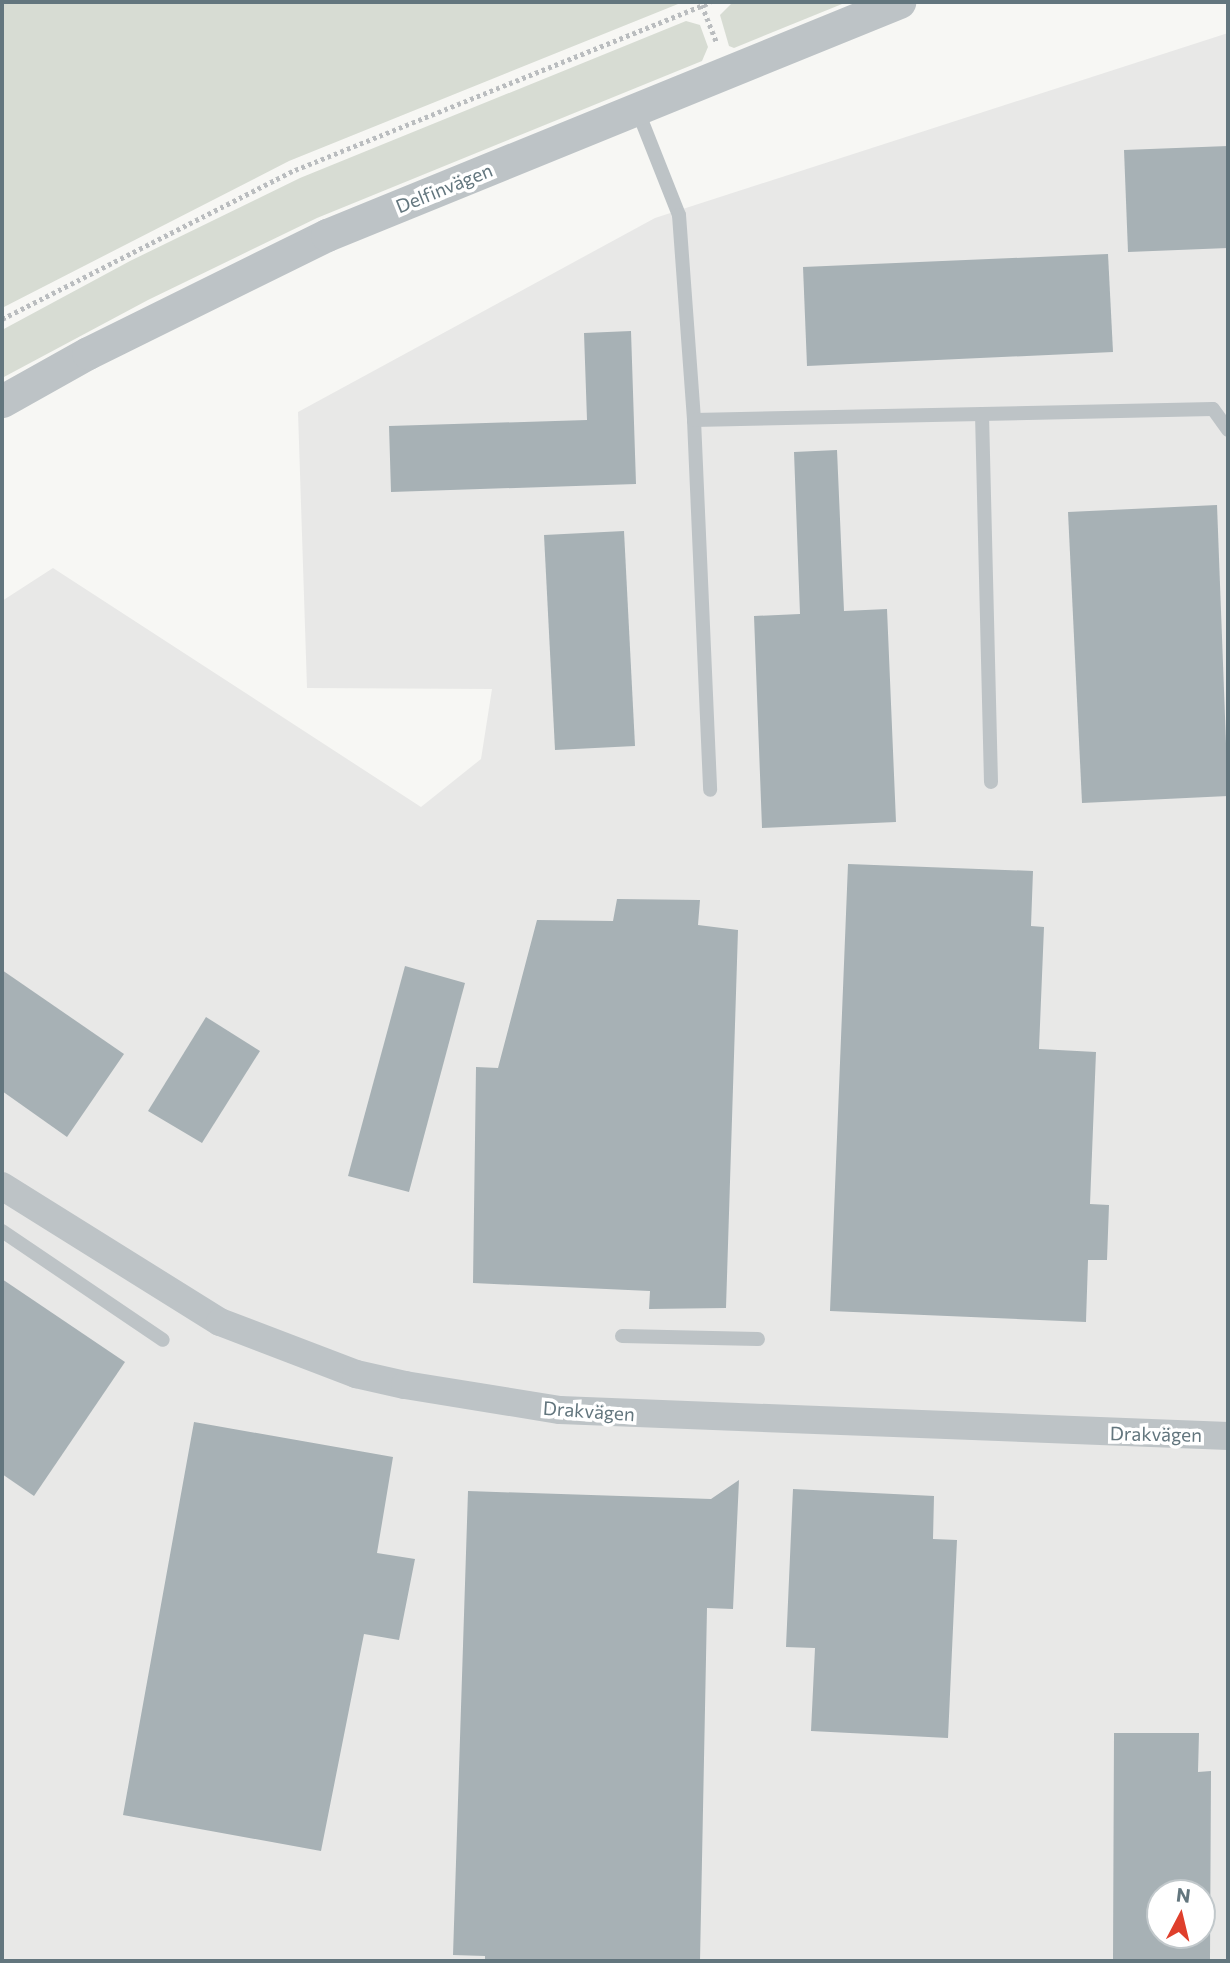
<!DOCTYPE html>
<html>
<head>
<meta charset="utf-8">
<style>
	body { margin:0 }
	#map { position:relative; width:1230px; height:1963px; overflow:hidden; background:#f7f7f4; font-family:Commissioner,sans-serif }
	div>[style] { position:absolute }
	[style*='--x'] { left:calc(var(--x)*1px); top:calc(var(--y)*1px); width:calc(var(--w)*1px); rotate:calc(var(--a)*1deg) }
	.built>* { inset:0; background:#e8e8e7 }
	.green>* { inset:0; background:#d7dcd3 }
	.building>* { inset:0; background:#a7b1b5 }
	.path>* { height:4.5px; margin-top:-2.25px; transform-origin:0; background:repeating-linear-gradient(90deg,#babdbf 0 3.5px,transparent 0 7px) }
	.service>* { height:14px; margin:-7px; padding:0 7px; transform-origin:7px; border-radius:7px; background:#bdc3c6 }
	.minor>* { height:28px; margin:-14px; padding:0 14px; transform-origin:14px; border-radius:14px; background:#bdc3c6 }
	.tertiary>* { height:33px; margin:-16.5px; padding:0 16.5px; transform-origin:16.5px; border-radius:16.5px; background:#bdc3c6 }
	span { translate:-50% -50%; white-space:nowrap; text-align:center; line-height:1.15; -webkit-text-stroke:7px #fff; paint-order:stroke }
	.street-label { font-size:19px; color:#63767e }
	.frame { position:absolute; inset:0; border:4px solid #63767e; pointer-events:none }
	.north { position:absolute; left:1146px; top:1879px; width:70px; height:70px; box-sizing:border-box; background:#fff; border:2px solid #c1c8cb; border-radius:50%; rotate:7deg; font-size:19px; font-weight:700; line-height:28px; text-align:center; color:#63767e }
	.north::after { content:''; display:block; margin:auto; width:24px; height:32px; background:#df3f2c; clip-path:polygon(50% 0,100% 100%,50% 72%,0 100%) }
</style>
</head>
<body>
<div id="map">
	<div class="built">
		<i style="clip-path:polygon(evenodd,1228px 33px,1228px 1961px,2px 1961px,2px 601px,53px 568px,421px 807px,481px 759px,492px 689px,307px 688px,298px 412px,655px 218px,1228px 33px,1160px 1893px,1202px 1893px,1202px 1935px,1160px 1935px,1160px 1893px)"></i>
	</div>
	<div class="green">
		<i style="clip-path:polygon(2px 2px,683px 2px,289px 161px,2px 308px)"></i>
		<i style="clip-path:polygon(733px 2px,847px 2px,734px 48px,729px 46px,720px 15px)"></i>
		<i style="clip-path:polygon(686px 21px,700px 25px,708px 47px,702px 61px,317px 218px,148px 300px,2px 378px,2px 330px,130px 261px,300px 178px)"></i>
	</div>
	<div class="building">
		<i style="clip-path:polygon(1228px 146px,1228px 248px,1128px 252px,1124px 150px)"></i>
		<i style="clip-path:polygon(1108px 254px,1113px 352px,807px 366px,803px 267px)"></i>
		<i style="clip-path:polygon(631px 331px,636px 484px,391px 492px,389px 426px,587px 420px,584px 333px)"></i>
		<i style="clip-path:polygon(837px 450px,844px 611px,887px 609px,896px 822px,762px 828px,754px 616px,800px 614px,794px 452px)"></i>
		<i style="clip-path:polygon(1217px 505px,1228px 796px,1082px 803px,1068px 512px)"></i>
		<i style="clip-path:polygon(624px 531px,635px 746px,555px 750px,544px 535px)"></i>
		<i style="clip-path:polygon(848px 864px,1033px 871px,1031px 926px,1044px 927px,1039px 1049px,1096px 1052px,1090px 1204px,1109px 1205px,1107px 1260px,1088px 1260px,1086px 1322px,830px 1311px)"></i>
		<i style="clip-path:polygon(617px 899px,700px 900px,698px 925px,738px 930px,726px 1308px,649px 1309px,650px 1291px,473px 1283px,476px 1067px,498px 1068px,537px 920px,613px 921px)"></i>
		<i style="clip-path:polygon(405px 966px,465px 983px,409px 1192px,348px 1176px)"></i>
		<i style="clip-path:polygon(2px 970px,124px 1054px,67px 1137px,2px 1091px)"></i>
		<i style="clip-path:polygon(206px 1017px,260px 1051px,202px 1143px,148px 1111px)"></i>
		<i style="clip-path:polygon(2px 1279px,125px 1362px,34px 1496px,2px 1474px)"></i>
		<i style="clip-path:polygon(194px 1422px,393px 1457px,377px 1553px,415px 1559px,399px 1640px,364px 1634px,321px 1851px,123px 1815px)"></i>
		<i style="clip-path:polygon(739px 1480px,733px 1609px,707px 1608px,700px 1961px,485px 1961px,485px 1956px,453px 1955px,468px 1491px,711px 1499px)"></i>
		<i style="clip-path:polygon(793px 1489px,934px 1496px,933px 1539px,957px 1540px,948px 1738px,811px 1731px,815px 1648px,786px 1647px)"></i>
		<i style="clip-path:polygon(evenodd,1114px 1733px,1199px 1733px,1198px 1772px,1211px 1771px,1210px 1961px,1113px 1961px,1114px 1733px,1160px 1893px,1202px 1893px,1202px 1935px,1160px 1935px,1160px 1893px)"></i>
	</div>
	<div class="path">
		<i style="--x:702;--y:5;--w:41;--a:68.5"></i>
		<i style="--x:2;--y:319;--w:329;--a:-27"></i>
		<i style="--x:295;--y:170;--w:448;--a:-22"></i>
	</div>
	<div class="service">
		<i style="--x:637;--y:109;--w:114;--a:68.4"></i>
		<i style="--x:679;--y:215;--w:206;--a:85.8"></i>
		<i style="--x:694;--y:420;--w:370;--a:87.5"></i>
		<i style="--x:982;--y:414;--w:368;--a:88.6"></i>
		<i style="--x:694;--y:420;--w:519;--a:-1.21"></i>
		<i style="--x:1213;--y:409;--w:26;--a:54"></i>
		<i style="--x:2;--y:1231;--w:194;--a:34.1"></i>
		<i style="--x:622;--y:1336;--w:136;--a:1.3"></i>
	</div>
	<div class="minor">
		<i style="--x:2;--y:1186;--w:257;--a:32"></i>
		<i style="--x:220;--y:1322;--w:146;--a:20.9"></i>
		<i style="--x:356;--y:1374;--w:50;--a:12.7"></i>
		<i style="--x:405;--y:1385;--w:157;--a:9.2"></i>
		<i style="--x:560;--y:1410;--w:669;--a:2.23"></i>
	</div>
	<div class="tertiary">
		<i style="--x:2;--y:401;--w:98;--a:-29.2"></i>
		<i style="--x:88;--y:353;--w:267;--a:-26.3"></i>
		<i style="--x:327;--y:235;--w:618;--a:-22.16"></i>
	</div>
	<div class="street-label">
		<span style="left:444px;top:188px;rotate:-22deg">Delfinvägen</span>
		<span style="left:589px;top:1411px;rotate:4deg">Drakvägen</span>
		<span style="left:1156px;top:1434px;rotate:1deg">Drakvägen</span>
	</div>
	<div class="frame"></div>
	<div class="north">N</div>
</div>
</body>
</html>
